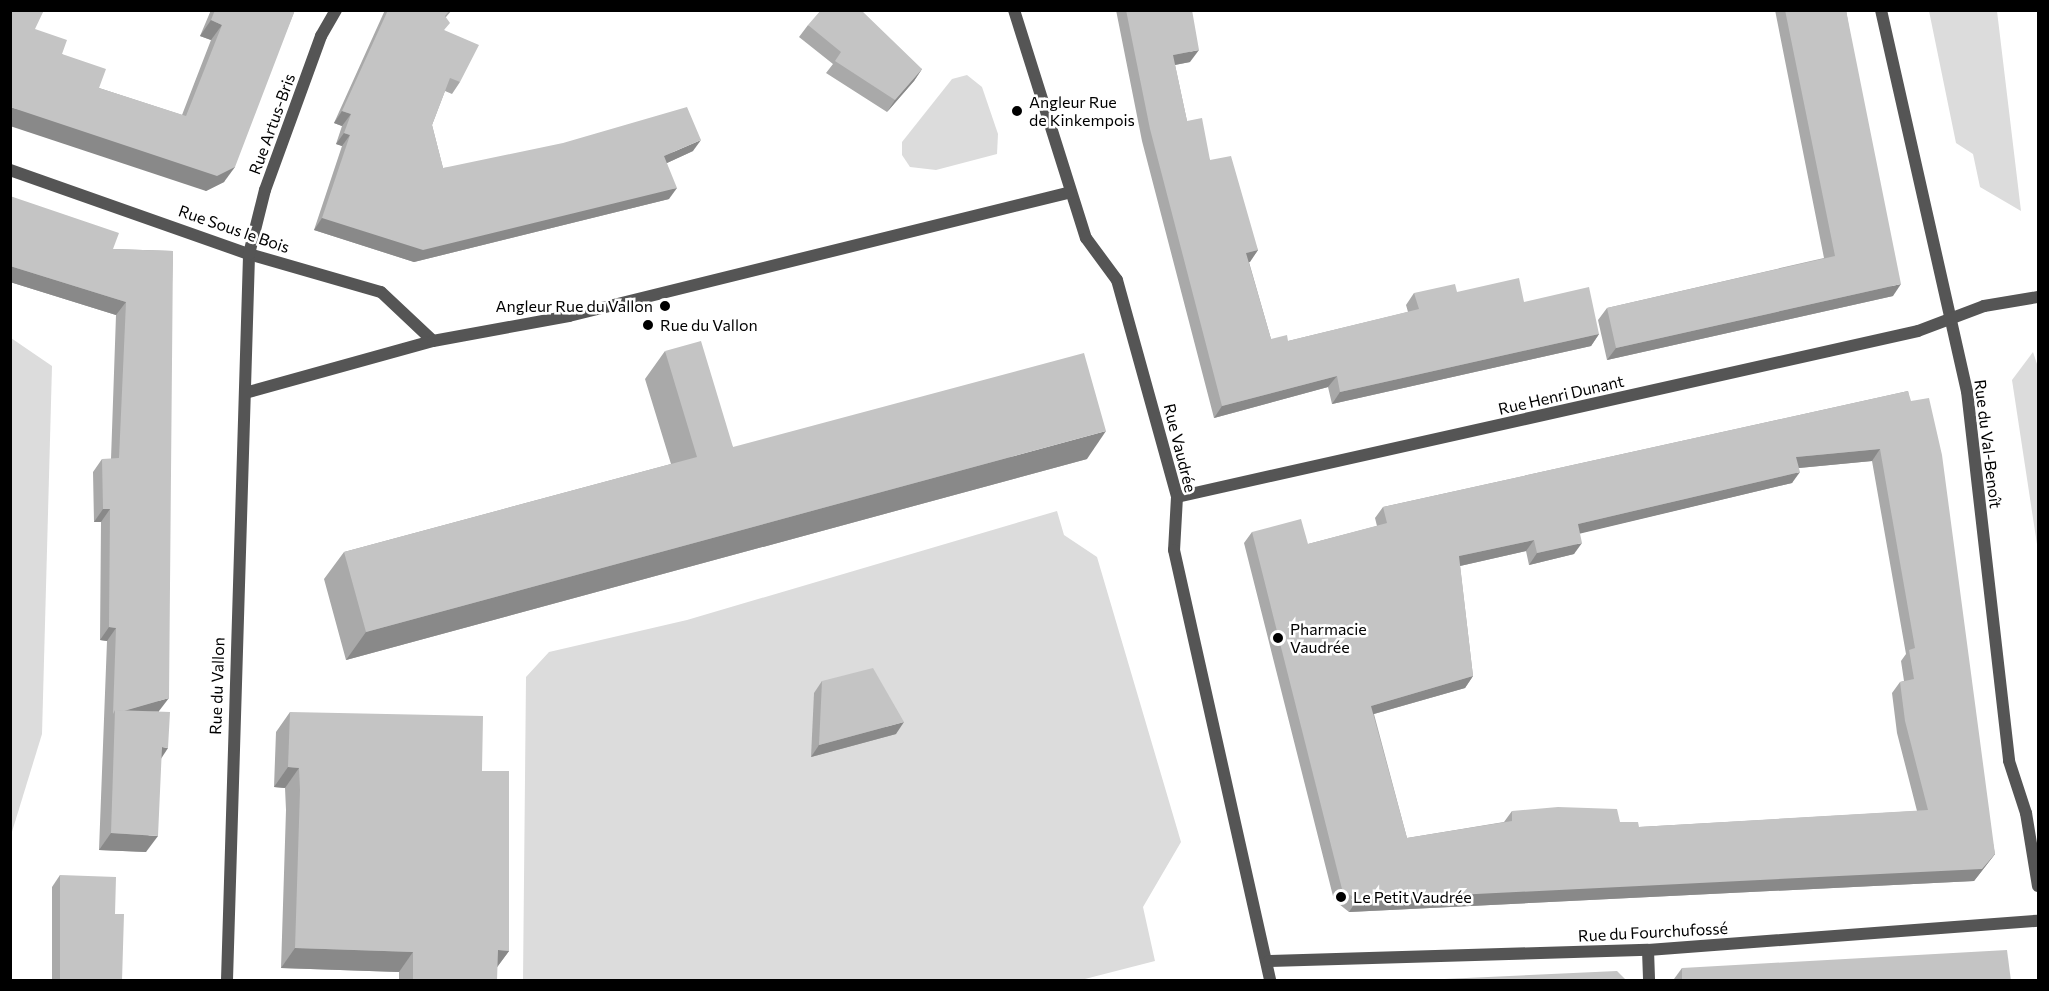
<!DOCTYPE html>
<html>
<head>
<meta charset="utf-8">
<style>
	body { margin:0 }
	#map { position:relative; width:2049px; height:991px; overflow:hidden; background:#fff; font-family:Commissioner,sans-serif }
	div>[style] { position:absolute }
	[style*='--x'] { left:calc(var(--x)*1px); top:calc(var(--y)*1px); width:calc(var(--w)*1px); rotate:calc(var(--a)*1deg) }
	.green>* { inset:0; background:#dcdcdc }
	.street>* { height:12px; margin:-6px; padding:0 6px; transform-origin:6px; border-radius:6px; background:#555 }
	.wall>* { inset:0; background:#a9a9a9 }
	.shaded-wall>* { inset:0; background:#898989 }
	.building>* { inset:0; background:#c4c4c4 }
	.dots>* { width:16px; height:16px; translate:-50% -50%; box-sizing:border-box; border:3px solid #fff; border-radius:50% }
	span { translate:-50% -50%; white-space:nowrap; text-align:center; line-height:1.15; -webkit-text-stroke:5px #fff; paint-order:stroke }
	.poi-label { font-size:16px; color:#000 }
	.left { translate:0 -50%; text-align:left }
	.right { translate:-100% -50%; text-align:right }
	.street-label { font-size:16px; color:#000 }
	.frame { position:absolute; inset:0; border:12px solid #000; pointer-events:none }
</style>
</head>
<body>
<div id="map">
	<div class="green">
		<i style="clip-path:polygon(1929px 11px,1997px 11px,2021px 211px,1980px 187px,1973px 154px,1956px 143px)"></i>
		<i style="clip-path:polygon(967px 75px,982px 87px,998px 134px,997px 154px,936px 170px,910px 167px,902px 155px,902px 142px,952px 79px)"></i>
		<i style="clip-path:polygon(11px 338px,52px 366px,42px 734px,11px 835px)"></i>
		<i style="clip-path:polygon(2033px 352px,2038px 367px,2038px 551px,2012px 380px)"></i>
		<i style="clip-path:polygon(1057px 511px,1064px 535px,1097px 557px,1181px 842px,1143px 907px,1155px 961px,1081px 980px,523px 980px,526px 677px,549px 652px,687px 620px)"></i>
	</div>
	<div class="street">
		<i style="--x:1014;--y:10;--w:239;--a:72.5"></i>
		<i style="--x:1086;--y:238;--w:52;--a:53.6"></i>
		<i style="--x:1117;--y:280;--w:225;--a:74.5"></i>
		<i style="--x:1177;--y:497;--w:53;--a:93.2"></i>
		<i style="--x:1174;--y:550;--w:441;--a:77.4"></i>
		<i style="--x:1881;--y:10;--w:391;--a:77.3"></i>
		<i style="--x:1967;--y:391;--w:372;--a:83.5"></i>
		<i style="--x:2009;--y:761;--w:55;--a:71.9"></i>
		<i style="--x:2026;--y:813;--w:74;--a:80.7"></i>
		<i style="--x:10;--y:170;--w:253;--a:19.4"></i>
		<i style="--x:249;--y:254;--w:137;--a:16.1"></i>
		<i style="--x:381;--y:292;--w:71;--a:43.3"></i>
		<i style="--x:245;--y:393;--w:195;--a:-15.5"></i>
		<i style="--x:433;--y:341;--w:138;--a:-10.4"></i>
		<i style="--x:569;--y:316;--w:517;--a:-13.87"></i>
		<i style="--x:1177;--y:497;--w:759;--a:-12.63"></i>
		<i style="--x:1918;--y:331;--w:71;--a:-20.7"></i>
		<i style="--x:1984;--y:306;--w:55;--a:-9.5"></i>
		<i style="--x:1648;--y:950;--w:30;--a:88"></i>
		<i style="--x:1269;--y:961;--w:379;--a:-1.7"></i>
		<i style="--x:1648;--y:950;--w:391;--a:-4.3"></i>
		<i style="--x:227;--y:980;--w:726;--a:-88.26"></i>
		<i style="--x:249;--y:254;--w:66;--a:-76"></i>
		<i style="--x:265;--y:190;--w:164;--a:-70"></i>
		<i style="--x:321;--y:36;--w:30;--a:-60"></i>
	</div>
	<div class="wall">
		<i style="clip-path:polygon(211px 10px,295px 10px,224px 182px,206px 191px,35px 29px,99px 88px,182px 115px,211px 40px,200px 36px)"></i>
		<i style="clip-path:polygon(385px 10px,452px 10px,446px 17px,444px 30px,460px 82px,452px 94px,445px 91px,432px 125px,443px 168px,693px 151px,667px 163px,669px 199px,414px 262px,314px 230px,342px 146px,336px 144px,342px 126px,334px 123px)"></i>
		<i style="clip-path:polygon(1116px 10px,1192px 10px,1190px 62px,1175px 65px,1187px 121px,1210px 160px,1258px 250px,1249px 262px,1271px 339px,1288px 341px,1408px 312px,1406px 305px,1414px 293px,1457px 292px,1524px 302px,1599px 334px,1591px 346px,1332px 404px,1328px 387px,1214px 418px,1142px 141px)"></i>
		<i style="clip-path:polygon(1775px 10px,1846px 10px,1893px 296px,1607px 360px,1598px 320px,1607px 308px,1824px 258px)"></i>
		<i style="clip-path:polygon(808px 25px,922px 69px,914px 81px,887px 112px,826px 73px,833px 64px,799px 37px)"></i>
		<i style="clip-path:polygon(10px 196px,113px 249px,173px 251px,159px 711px,161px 758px,146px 852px,99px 850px,107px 641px,100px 640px,101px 522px,94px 522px,93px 472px,102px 459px,111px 459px,116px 315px,10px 282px)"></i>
		<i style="clip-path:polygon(665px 351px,733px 447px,1087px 459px,346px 660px,324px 579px,344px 552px,671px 464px,645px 379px)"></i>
		<i style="clip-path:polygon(evenodd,1908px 391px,1995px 854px,1974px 881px,1349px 912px,1334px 900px,1244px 543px,1252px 532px,1308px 544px,1377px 526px,1375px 518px,1383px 507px,1908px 391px,1872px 461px,1906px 654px,1901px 661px,1904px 681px,1900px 682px,1892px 693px,1897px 733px,1917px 811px,1639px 827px,1620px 822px,1512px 811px,1504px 822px,1407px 838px,1374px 714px,1465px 688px,1473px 676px,1460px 566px,1526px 551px,1529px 565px,1574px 554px,1580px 533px,1792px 483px,1799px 468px,1872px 461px)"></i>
		<i style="clip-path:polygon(822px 681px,896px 734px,811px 757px,814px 693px)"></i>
		<i style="clip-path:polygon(290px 712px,482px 771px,509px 951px,497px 967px,497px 981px,399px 981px,399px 972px,281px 968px,286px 810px,285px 788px,274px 787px,276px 732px)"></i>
		<i style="clip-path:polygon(60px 875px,115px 914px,122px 981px,52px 981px,52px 887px)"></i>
		<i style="clip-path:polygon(1682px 968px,2011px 981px,1674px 981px,1674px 979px)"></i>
	</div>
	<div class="shaded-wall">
		<i style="clip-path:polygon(211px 20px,222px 25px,211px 40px,200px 36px)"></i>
		<i style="clip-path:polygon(1199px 50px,1190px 62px,1164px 67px,1173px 55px)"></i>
		<i style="clip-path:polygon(922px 69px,914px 81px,887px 112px,895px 100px)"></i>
		<i style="clip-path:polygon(10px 107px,235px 167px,224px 182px,206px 191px,10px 126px)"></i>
		<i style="clip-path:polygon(342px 111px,351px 114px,342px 126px,334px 123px)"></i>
		<i style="clip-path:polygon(344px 133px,350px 135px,342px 146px,336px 144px)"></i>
		<i style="clip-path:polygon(701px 140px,693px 151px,656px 168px,664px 156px)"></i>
		<i style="clip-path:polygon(677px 188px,669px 199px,414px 262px,314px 230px,322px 218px)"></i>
		<i style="clip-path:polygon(1258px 250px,1250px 262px,1238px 265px,1246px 253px)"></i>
		<i style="clip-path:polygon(10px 266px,126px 302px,116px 315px,10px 282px)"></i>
		<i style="clip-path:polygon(1901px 284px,1893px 296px,1607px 360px,1616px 348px)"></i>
		<i style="clip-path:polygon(1599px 334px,1591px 346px,1332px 404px,1340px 392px)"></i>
		<i style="clip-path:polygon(1337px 376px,1328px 387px,1214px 418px,1222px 406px)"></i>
		<i style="clip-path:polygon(1106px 431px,1087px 459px,346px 660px,366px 632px)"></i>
		<i style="clip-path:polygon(1880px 449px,1872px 461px,1788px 469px,1796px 457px)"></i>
		<i style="clip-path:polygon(1800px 472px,1792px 483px,1570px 536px,1578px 524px)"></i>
		<i style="clip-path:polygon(103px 509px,110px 509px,101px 522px,94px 522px)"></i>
		<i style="clip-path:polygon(1534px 540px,1526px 551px,1451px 568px,1459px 556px)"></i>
		<i style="clip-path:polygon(1582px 543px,1574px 554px,1529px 565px,1537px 553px)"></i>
		<i style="clip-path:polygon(109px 627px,116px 628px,107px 641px,100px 640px)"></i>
		<i style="clip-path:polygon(1473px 676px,1465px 688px,1363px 717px,1371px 706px)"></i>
		<i style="clip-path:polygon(169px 698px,159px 711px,115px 713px)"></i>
		<i style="clip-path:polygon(904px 722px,896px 734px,811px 757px,819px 745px)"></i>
		<i style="clip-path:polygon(162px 747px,168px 748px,157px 765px)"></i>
		<i style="clip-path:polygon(288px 767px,299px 768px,285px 788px,274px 787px)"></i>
		<i style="clip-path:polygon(111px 833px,158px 836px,146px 852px,99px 850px)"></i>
		<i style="clip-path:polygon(1995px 854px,1974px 881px,1349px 912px,1357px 900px)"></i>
		<i style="clip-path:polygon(295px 948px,413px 952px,399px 972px,281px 968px)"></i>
		<i style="clip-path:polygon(498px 950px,509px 951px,495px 970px)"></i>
	</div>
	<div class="building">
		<i style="clip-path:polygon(10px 10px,44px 10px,35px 29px,67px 40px,62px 54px,106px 69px,99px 88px,186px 116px,222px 25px,211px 20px,215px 10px,295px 10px,235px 167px,217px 176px,10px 107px)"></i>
		<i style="clip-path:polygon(388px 10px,450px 10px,445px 16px,450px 23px,444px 30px,479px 45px,460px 82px,450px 78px,432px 125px,443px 168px,563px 143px,687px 107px,701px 140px,664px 156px,677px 188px,423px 250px,322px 218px,350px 135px,344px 133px,351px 114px,342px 111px)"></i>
		<i style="clip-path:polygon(821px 10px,861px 10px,922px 69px,895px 100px,835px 61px,841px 52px,808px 25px)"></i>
		<i style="clip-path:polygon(1126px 10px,1192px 10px,1199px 50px,1173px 55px,1187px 121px,1202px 118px,1210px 160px,1231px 156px,1258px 250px,1246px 253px,1271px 339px,1287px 335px,1288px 341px,1419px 309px,1414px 293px,1455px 284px,1457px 292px,1519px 278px,1524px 302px,1589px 287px,1599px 334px,1340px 392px,1337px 376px,1222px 406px,1150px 129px)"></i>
		<i style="clip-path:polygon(1785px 10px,1846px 10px,1901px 284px,1616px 348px,1607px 308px,1835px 256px)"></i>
		<i style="clip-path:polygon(10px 196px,119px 233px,113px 249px,173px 251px,169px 698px,124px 711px,115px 710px,113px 714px,116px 628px,109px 627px,110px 509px,103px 509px,102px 459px,119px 458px,126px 302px,10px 266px)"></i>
		<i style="clip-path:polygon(701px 341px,733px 447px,1084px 353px,1106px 431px,366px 632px,344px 552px,697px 457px,665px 351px)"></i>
		<i style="clip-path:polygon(evenodd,1908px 391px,1911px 401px,1929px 398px,1942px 455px,1995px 854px,1982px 869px,1357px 900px,1342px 889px,1252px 532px,1301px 519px,1308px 544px,1387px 523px,1383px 507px,1908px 391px,1880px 449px,1915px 648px,1909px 650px,1914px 679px,1900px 682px,1905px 721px,1928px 810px,1639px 827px,1638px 822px,1620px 822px,1617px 809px,1558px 807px,1512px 811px,1512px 821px,1407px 838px,1371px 706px,1473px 676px,1459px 556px,1534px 540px,1537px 553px,1582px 543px,1578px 524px,1800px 472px,1796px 457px,1880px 449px)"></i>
		<i style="clip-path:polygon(873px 668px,904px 722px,819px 745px,822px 681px)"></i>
		<i style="clip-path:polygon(115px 710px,170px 712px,168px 748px,162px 747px,158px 836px,111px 833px)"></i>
		<i style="clip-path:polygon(290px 712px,483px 716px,482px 771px,509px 771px,509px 951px,498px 950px,497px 981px,413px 981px,413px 952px,295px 948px,300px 790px,299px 768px,288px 767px)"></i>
		<i style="clip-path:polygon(60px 875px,116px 877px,115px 914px,124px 914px,122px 981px,60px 981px)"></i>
		<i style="clip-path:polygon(2007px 950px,2011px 981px,1682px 981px,1682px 968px)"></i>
		<i style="clip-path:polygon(1617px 971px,1627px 981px,1401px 981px)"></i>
	</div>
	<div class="dots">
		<i style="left:1017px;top:111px;background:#000"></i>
		<i style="left:665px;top:306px;background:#000"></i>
		<i style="left:648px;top:325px;background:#000"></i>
		<i style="left:1278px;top:638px;background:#000"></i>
		<i style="left:1341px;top:897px;background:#000"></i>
	</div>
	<div class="poi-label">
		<span class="left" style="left:1029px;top:111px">Angleur Rue<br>de Kinkempois</span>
		<span class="right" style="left:653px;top:306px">Angleur Rue du Vallon</span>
		<span class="left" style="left:660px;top:325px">Rue du Vallon</span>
		<span class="left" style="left:1290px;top:638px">Pharmacie<br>Vaudrée</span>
		<span class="left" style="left:1353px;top:897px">Le Petit Vaudrée</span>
	</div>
	<div class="street-label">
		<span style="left:272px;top:124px;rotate:-70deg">Rue Artus-Bris</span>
		<span style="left:234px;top:229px;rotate:19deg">Rue Sous le Bois</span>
		<span style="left:1561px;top:395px;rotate:-13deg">Rue Henri Dunant</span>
		<span style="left:1988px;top:444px;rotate:83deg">Rue du Val-Benoît</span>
		<span style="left:1180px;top:448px;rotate:76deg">Rue Vaudrée</span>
		<span style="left:217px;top:686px;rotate:-88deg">Rue du Vallon</span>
		<span style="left:1653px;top:932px;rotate:-3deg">Rue du Fourchufossé</span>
	</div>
	<div class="frame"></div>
</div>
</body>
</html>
